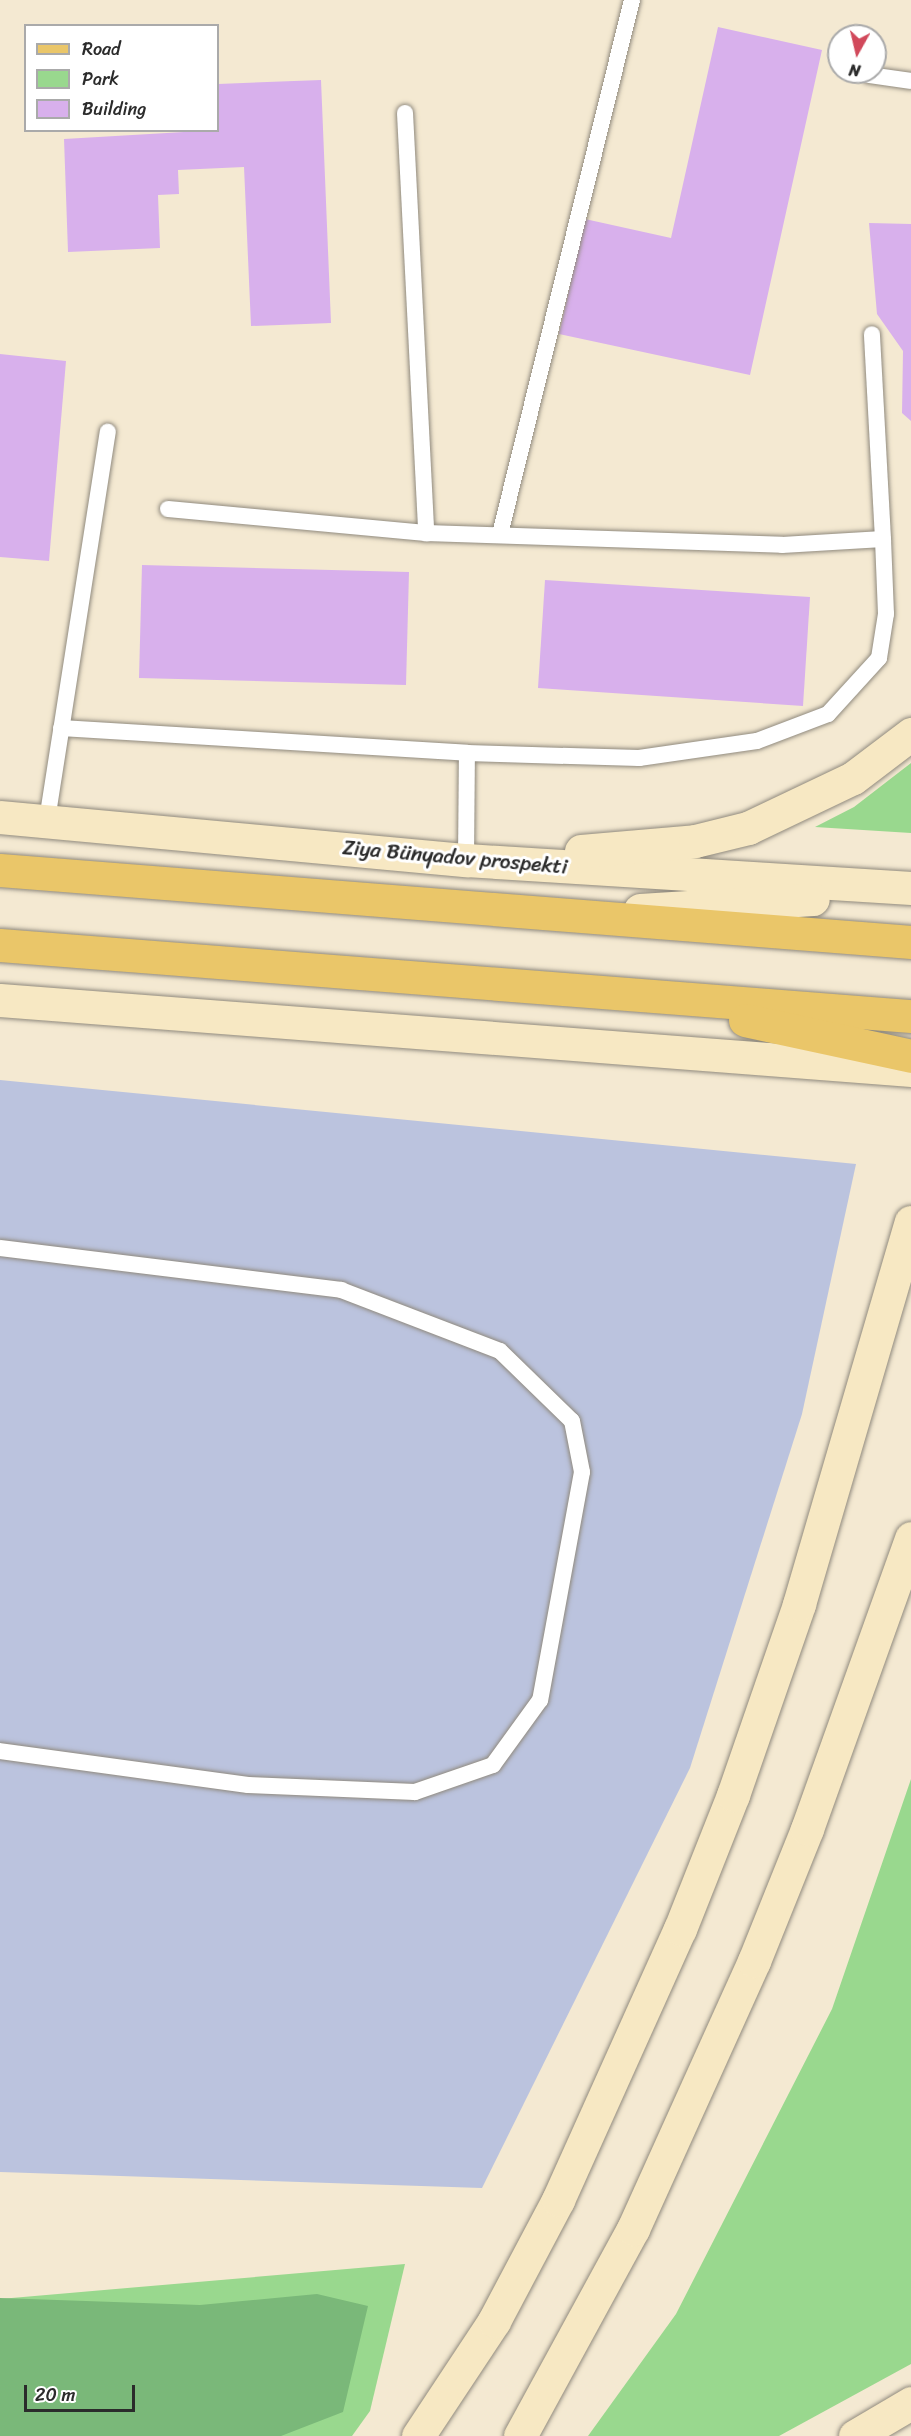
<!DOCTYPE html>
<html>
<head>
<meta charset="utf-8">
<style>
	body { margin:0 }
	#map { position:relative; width:911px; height:2436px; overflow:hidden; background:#f4e9d2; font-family:Sriracha,sans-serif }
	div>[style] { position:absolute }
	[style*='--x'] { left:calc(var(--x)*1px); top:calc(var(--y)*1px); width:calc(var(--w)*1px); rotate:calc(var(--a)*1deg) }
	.industrial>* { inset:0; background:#bbc3de }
	.green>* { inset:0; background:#99d88e }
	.forest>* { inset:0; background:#7ab879 }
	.building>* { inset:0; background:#d8b0ec }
	.roads { filter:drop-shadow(0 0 2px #908a7e) drop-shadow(0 0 2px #908a7e) }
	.lane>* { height:16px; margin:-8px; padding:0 8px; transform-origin:8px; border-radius:8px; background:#fff }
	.secondary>* { height:33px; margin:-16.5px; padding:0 16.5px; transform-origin:16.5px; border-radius:16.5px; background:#f7e8c3 }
	.primary>* { height:33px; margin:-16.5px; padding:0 16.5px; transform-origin:16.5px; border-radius:16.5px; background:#eac669 }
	span { translate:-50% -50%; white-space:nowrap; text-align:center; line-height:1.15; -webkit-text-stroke:6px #fff; paint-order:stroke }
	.street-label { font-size:21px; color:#2b2b2b }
	.legend { position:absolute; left:24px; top:24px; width:195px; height:108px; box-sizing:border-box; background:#fff; border:2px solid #aaa; margin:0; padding:8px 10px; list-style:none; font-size:18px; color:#2b2b2b }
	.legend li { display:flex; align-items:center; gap:12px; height:30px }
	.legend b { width:30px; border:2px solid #aaa }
	.north { position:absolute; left:827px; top:24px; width:60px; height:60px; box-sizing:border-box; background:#fff; border:2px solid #aaa; border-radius:50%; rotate:188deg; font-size:16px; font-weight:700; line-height:24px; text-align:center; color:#2b2b2b }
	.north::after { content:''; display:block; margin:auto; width:21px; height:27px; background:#d1495b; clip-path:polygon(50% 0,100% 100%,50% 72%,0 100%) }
	.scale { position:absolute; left:24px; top:2385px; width:111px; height:27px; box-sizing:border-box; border:3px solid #2b2b2b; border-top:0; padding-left:8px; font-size:18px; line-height:21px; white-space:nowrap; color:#2b2b2b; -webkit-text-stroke:4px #fff; paint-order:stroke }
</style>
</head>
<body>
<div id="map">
	<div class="industrial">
		<i style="clip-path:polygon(0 1080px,856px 1164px,802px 1414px,690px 1768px,482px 2188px,0 2172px)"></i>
	</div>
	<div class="green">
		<i style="clip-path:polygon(911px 763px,911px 833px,815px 827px,854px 807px)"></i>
		<i style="clip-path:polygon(911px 1779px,911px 2364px,779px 2436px,588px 2436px,676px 2314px,832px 2009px)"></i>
		<i style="clip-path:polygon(405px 2264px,370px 2411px,352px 2436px,0 2436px,0 2299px)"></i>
	</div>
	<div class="forest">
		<i style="clip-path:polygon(317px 2294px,368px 2306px,343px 2412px,281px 2436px,0 2436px,0 2298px,200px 2305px)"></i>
	</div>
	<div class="building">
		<i style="clip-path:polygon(718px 27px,822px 50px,750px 375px,559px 334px,585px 219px,671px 238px)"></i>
		<i style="clip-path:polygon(321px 80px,331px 323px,251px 326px,244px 167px,178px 170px,179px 194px,158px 195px,160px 248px,68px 252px,64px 139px,218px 130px,218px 84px)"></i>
		<i style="clip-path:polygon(869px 223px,911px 224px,911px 421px,902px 413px,903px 351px,877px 314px)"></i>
		<i style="clip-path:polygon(0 354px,66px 361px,49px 561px,0 557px)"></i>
		<i style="clip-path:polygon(142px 565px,409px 572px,406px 685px,139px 678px)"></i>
		<i style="clip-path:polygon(545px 580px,810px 597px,803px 706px,538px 688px)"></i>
	</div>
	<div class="roads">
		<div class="lane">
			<i style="--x:869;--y:75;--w:42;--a:8.1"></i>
			<i style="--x:405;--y:113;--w:421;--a:87.1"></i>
			<i style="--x:168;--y:509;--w:259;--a:5.3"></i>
			<i style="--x:426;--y:533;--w:356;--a:1.9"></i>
			<i style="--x:782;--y:545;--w:101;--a:-3.4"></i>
			<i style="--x:883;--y:539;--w:205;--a:-93.1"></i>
			<i style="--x:500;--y:534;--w:550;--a:-76.12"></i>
			<i style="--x:61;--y:728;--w:407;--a:3.5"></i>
			<i style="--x:467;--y:753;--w:172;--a:1.7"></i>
			<i style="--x:639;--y:758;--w:119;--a:-8.2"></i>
			<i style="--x:757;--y:741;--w:76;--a:-20.8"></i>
			<i style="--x:828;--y:714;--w:76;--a:-47.7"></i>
			<i style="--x:879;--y:658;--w:45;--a:-81"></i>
			<i style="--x:886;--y:614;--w:75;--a:-92.3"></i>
			<i style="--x:47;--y:820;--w:393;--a:-81.1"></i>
			<i style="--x:466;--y:860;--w:107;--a:-89.5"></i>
			<i style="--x:0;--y:1248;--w:344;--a:7"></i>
			<i style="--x:341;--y:1290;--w:170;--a:21"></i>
			<i style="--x:500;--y:1351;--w:100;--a:44.2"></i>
			<i style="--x:572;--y:1421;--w:52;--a:78.9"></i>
			<i style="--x:582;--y:1472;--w:232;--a:100.4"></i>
			<i style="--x:540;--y:1700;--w:80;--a:125.9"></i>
			<i style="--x:493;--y:1765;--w:83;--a:160.9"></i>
			<i style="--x:415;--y:1792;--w:167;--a:-177.6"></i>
			<i style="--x:248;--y:1785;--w:250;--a:-172.2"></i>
		</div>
		<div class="secondary">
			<i style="--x:0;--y:817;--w:468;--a:5.3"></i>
			<i style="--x:466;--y:860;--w:446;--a:3.6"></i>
			<i style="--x:581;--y:851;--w:114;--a:-5"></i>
			<i style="--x:695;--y:841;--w:55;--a:-13.8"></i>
			<i style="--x:748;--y:828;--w:116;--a:-25.5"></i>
			<i style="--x:853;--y:778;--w:73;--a:-37.2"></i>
			<i style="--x:640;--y:910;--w:173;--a:-3.6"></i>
			<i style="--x:0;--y:1000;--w:914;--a:4.39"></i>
			<i style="--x:418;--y:2436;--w:138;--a:-56.5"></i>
			<i style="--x:494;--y:2321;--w:137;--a:-62.1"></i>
			<i style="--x:558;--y:2200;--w:297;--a:-65.8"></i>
			<i style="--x:680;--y:1929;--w:144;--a:-68.4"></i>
			<i style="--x:733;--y:1795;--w:202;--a:-70.9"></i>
			<i style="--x:799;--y:1604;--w:398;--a:-73.7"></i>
			<i style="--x:520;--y:2436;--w:236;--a:-61.4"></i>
			<i style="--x:633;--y:2229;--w:294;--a:-65.7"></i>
			<i style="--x:754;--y:1961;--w:142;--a:-68.1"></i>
			<i style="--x:807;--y:1829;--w:309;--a:-70.3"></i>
			<i style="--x:855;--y:2436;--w:65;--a:-30.5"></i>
		</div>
		<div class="primary">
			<i style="--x:0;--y:870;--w:914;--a:4.52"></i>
			<i style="--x:0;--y:945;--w:914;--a:4.46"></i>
			<i style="--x:745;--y:1020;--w:170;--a:12.2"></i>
		</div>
	</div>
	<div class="street-label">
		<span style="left:455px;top:857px;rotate:5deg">Ziya Bünyadov prospekti</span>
	</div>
	<ul class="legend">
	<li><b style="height:8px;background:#eac669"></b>Road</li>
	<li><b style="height:16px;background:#99d88e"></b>Park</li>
	<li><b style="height:16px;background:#d8b0ec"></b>Building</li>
	</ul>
	<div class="north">N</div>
	<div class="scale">20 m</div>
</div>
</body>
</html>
